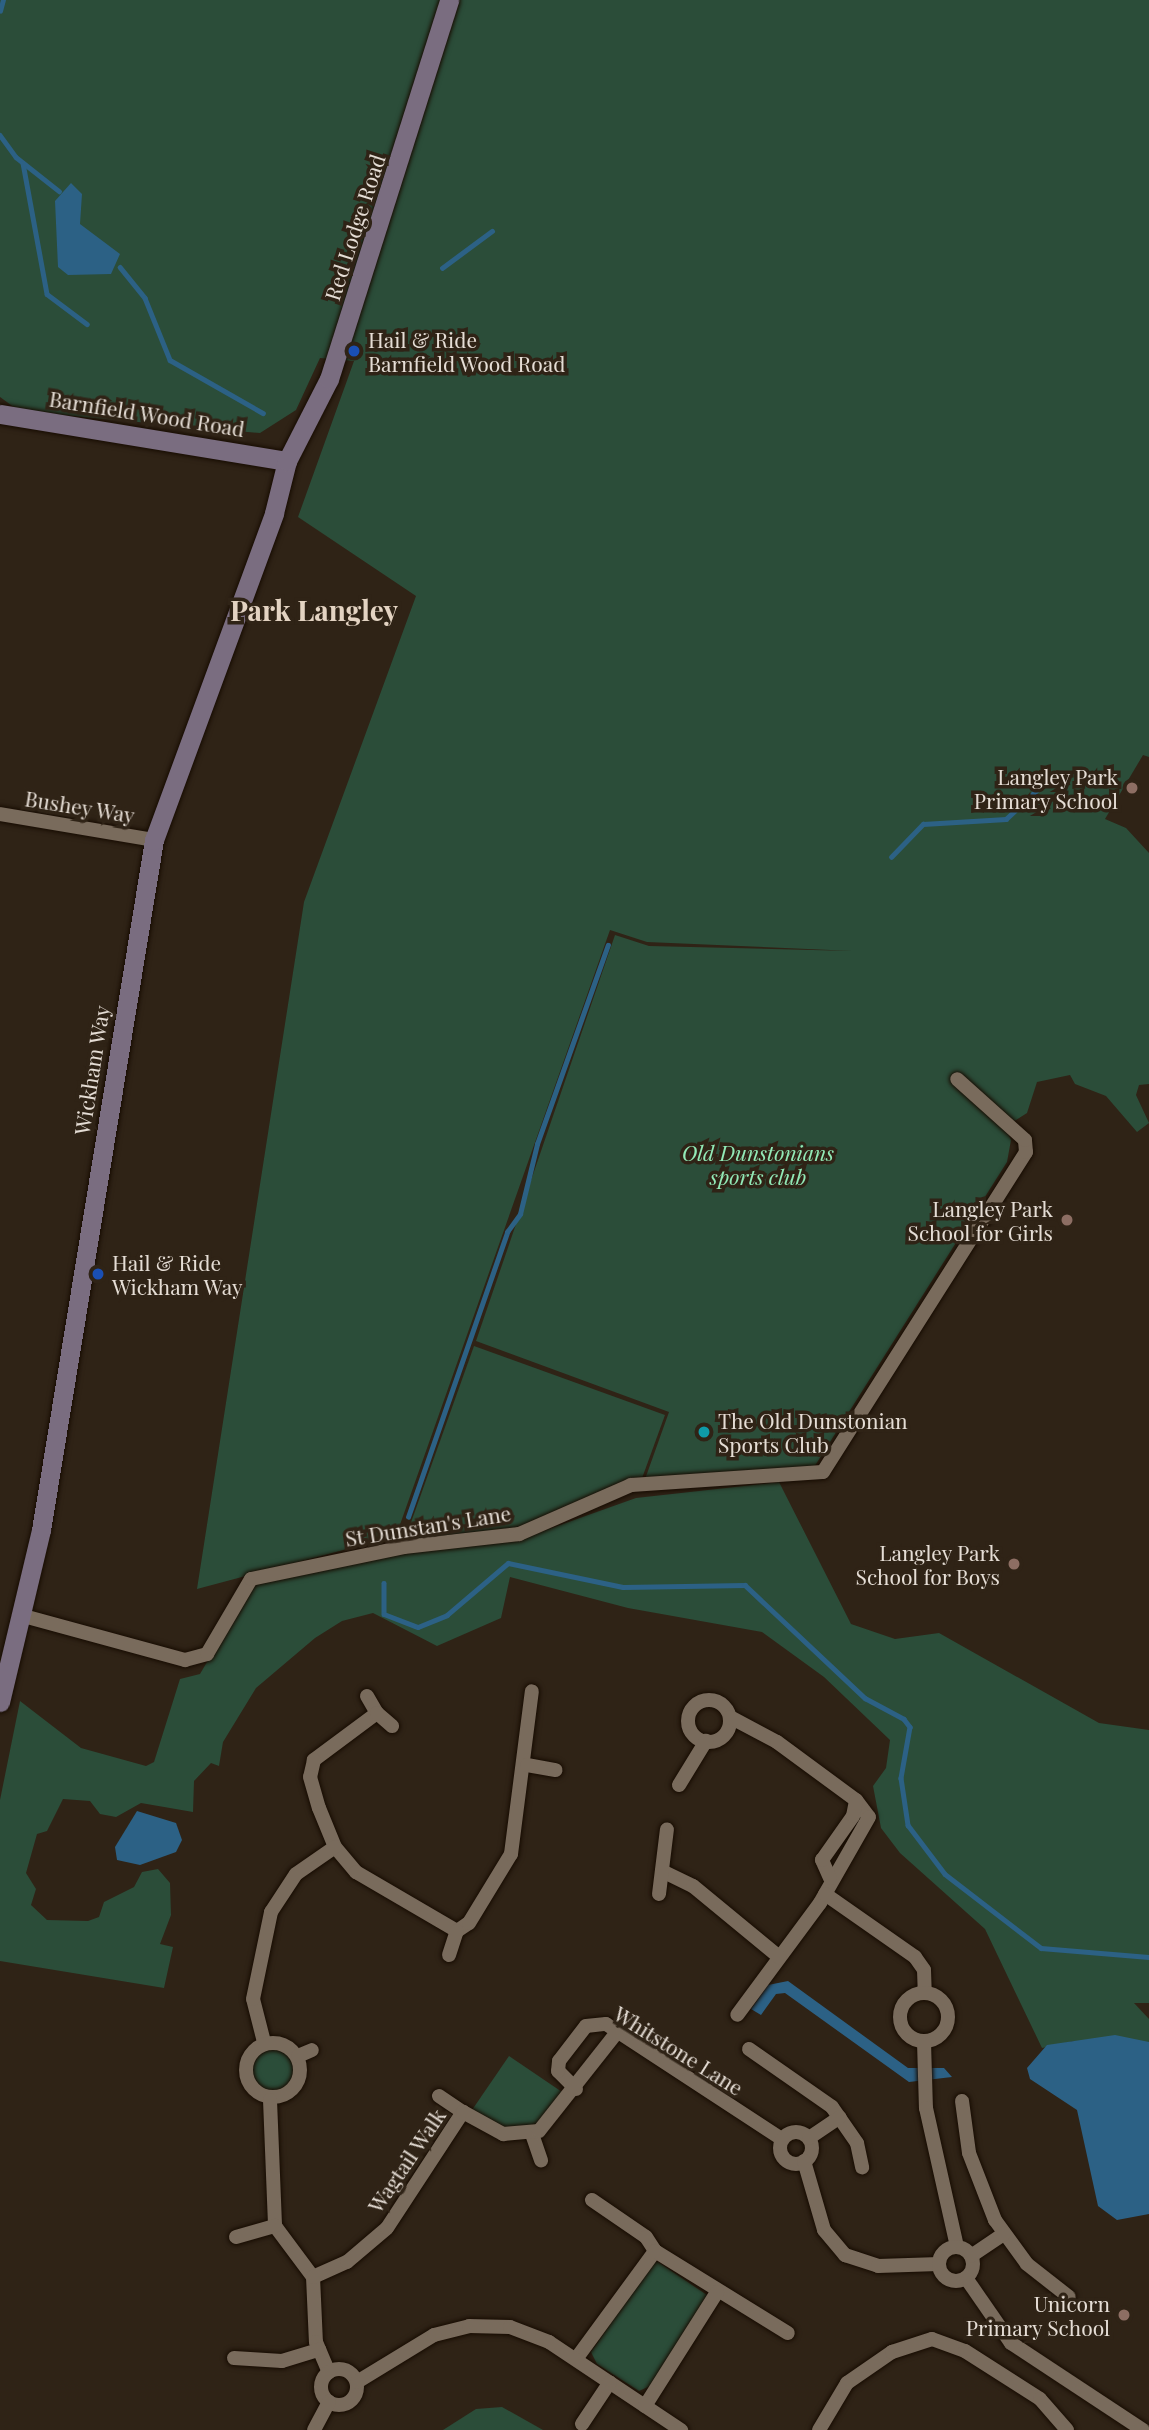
<!DOCTYPE html>
<html>
<head>
<meta charset="utf-8">
<style>
	body { margin:0 }
	#map { position:relative; width:1149px; height:2430px; overflow:hidden; background:#2f2316; font-family:"Playfair Display",serif }
	div>[style] { position:absolute }
	[style*='--x'] { left:calc(var(--x)*1px); top:calc(var(--y)*1px); width:calc(var(--w)*1px); rotate:calc(var(--a)*1deg) }
	.green>* { inset:0; background:#2b4d39 }
	.round { border-radius:50% }
	.water>* { inset:0; background:#2c6185 }
	.stream>* { height:4.5px; margin:-2.25px; padding:0 2.25px; transform-origin:2.25px; border-radius:2.25px; background:#2c6185 }
	.roads { filter:drop-shadow(0 0 2px #170c02) drop-shadow(0 0 2px #170c02) }
	.street>* { height:14px; margin:-7px; padding:0 7px; transform-origin:7px; border-radius:7px; background:#796b5c }
	.street>.ring { margin:-7px; padding:0; box-sizing:content-box; background:none; border:14px solid #796b5c; border-radius:50% }
	.secondary>* { height:19px; margin:-9.5px; padding:0 9.5px; transform-origin:9.5px; border-radius:9.5px; background:#7a6d80 }
	.dots>* { width:19px; height:19px; translate:-50% -50%; box-sizing:border-box; border:4px solid #2f2316; border-radius:50% }
	span { translate:-50% -50%; white-space:nowrap; text-align:center; line-height:1.15; -webkit-text-stroke:7px #2f2316; paint-order:stroke }
	.street-label { font-size:21px; color:#e5ddd5 }
	.poi-label { font-size:21px; color:#e5ddd5 }
	.left { translate:0 -50%; text-align:left }
	.right { translate:-100% -50%; text-align:right }
	.park-label { font-size:21px; color:#92eab7; font-style:italic }
	.district-label { font-size:28px; color:#e3d3c2; font-weight:700 }
</style>
</head>
<body>
<div id="map">
	<div class="green">
		<i style="clip-path:polygon(0 0,1149px 0,1149px 757px,1143px 755px,1105px 819px,1126px 828px,1149px 853px,1149px 1084px,1139px 1085px,1136px 1095px,1149px 1123px,1137px 1132px,1106px 1096px,1075px 1084px,1070px 1075px,1037px 1082px,1027px 1113px,1005px 1127px,1011px 1140px,1007px 1162px,811px 1472px,644px 1482px,669px 1412px,476px 1341px,615px 935px,649px 946px,853px 951px,647px 942px,610px 930px,396px 1536px,197px 1589px,304px 902px,416px 596px,298px 517px,354px 361px,320px 358px,296px 410px,260px 433px,62px 415px,15px 408px,0 397px)"></i>
		<i style="clip-path:polygon(474px 1346px,665px 1415px,641px 1481px,516px 1530px,404px 1542px)"></i>
		<i style="clip-path:polygon(779px 1482px,851px 1624px,895px 1639px,939px 1633px,1099px 1723px,1149px 1730px,1149px 2003px,1134px 2003px,1149px 2019px,1149px 2046px,1074px 2041px,1042px 2048px,985px 1929px,900px 1853px,881px 1828px,873px 1786px,886px 1768px,890px 1740px,824px 1677px,762px 1632px,628px 1608px,510px 1577px,501px 1618px,437px 1646px,373px 1613px,342px 1621px,315px 1638px,256px 1688px,223px 1742px,219px 1766px,211px 1763px,194px 1781px,193px 1812px,141px 1803px,116px 1817px,100px 1814px,90px 1801px,63px 1799px,47px 1831px,37px 1834px,26px 1873px,36px 1889px,31px 1905px,47px 1920px,88px 1921px,99px 1917px,104px 1902px,134px 1887px,142px 1872px,158px 1869px,170px 1883px,171px 1915px,160px 1944px,173px 1947px,164px 1988px,0 1961px,0 1800px,20px 1701px,81px 1748px,146px 1766px,154px 1762px,180px 1679px,200px 1674px,254px 1582px,407px 1553px,518px 1540px,636px 1498px)"></i>
		<i class="round" style="left:251px;top:2047px;width:44px;height:44px"></i>
		<i style="clip-path:polygon(509px 2056px,565px 2094px,538px 2124px,507px 2130px,472px 2110px)"></i>
		<i style="clip-path:polygon(655px 2260px,707px 2295px,650px 2386px,639px 2391px,597px 2364px,591px 2352px)"></i>
		<i style="clip-path:polygon(502px 2407px,543px 2430px,443px 2430px,476px 2409px)"></i>
	</div>
	<div class="water">
		<i style="clip-path:polygon(71px 183px,82px 194px,80px 224px,120px 254px,111px 274px,68px 275px,58px 267px,55px 201px)"></i>
		<i style="clip-path:polygon(137px 1811px,176px 1823px,182px 1840px,176px 1852px,140px 1865px,117px 1860px,115px 1847px)"></i>
		<i style="clip-path:polygon(788px 1981px,908px 2068px,944px 2068px,952px 2077px,909px 2082px,785px 1993px,776px 1994px,761px 2015px,751px 2009px,768px 1985px)"></i>
		<i style="clip-path:polygon(1115px 2035px,1149px 2042px,1149px 2214px,1117px 2220px,1098px 2206px,1077px 2110px,1030px 2079px,1027px 2068px,1047px 2045px)"></i>
	</div>
	<div class="stream">
		<i style="--x:0;--y:11;--w:11;--a:-75"></i>
		<i style="--x:0;--y:135;--w:27;--a:54"></i>
		<i style="--x:16;--y:157;--w:55;--a:38.3"></i>
		<i style="--x:23;--y:163;--w:133;--a:79.6"></i>
		<i style="--x:47;--y:294;--w:50;--a:36.9"></i>
		<i style="--x:120;--y:267;--w:40;--a:51"></i>
		<i style="--x:145;--y:298;--w:67;--a:68"></i>
		<i style="--x:170;--y:360;--w:107;--a:29.7"></i>
		<i style="--x:442;--y:268;--w:62;--a:-36.5"></i>
		<i style="--x:891;--y:857;--w:46;--a:-45.9"></i>
		<i style="--x:923;--y:824;--w:83;--a:-3.4"></i>
		<i style="--x:1006;--y:819;--w:44;--a:-43.2"></i>
		<i style="--x:408;--y:1517;--w:302;--a:-70.8"></i>
		<i style="--x:507;--y:1232;--w:22;--a:-54"></i>
		<i style="--x:520;--y:1214;--w:72;--a:-76.3"></i>
		<i style="--x:537;--y:1144;--w:211;--a:-70.4"></i>
		<i style="--x:384;--y:1583;--w:31;--a:90"></i>
		<i style="--x:384;--y:1614;--w:36;--a:21"></i>
		<i style="--x:418;--y:1627;--w:31;--a:-22"></i>
		<i style="--x:447;--y:1615;--w:80;--a:-40.4"></i>
		<i style="--x:508;--y:1563;--w:117;--a:11.8"></i>
		<i style="--x:623;--y:1587;--w:122;--a:-0.9"></i>
		<i style="--x:745;--y:1585;--w:165;--a:43.3"></i>
		<i style="--x:865;--y:1698;--w:44;--a:28.3"></i>
		<i style="--x:904;--y:1719;--w:10;--a:53"></i>
		<i style="--x:910;--y:1727;--w:52;--a:100"></i>
		<i style="--x:901;--y:1778;--w:48;--a:81.5"></i>
		<i style="--x:908;--y:1825;--w:61;--a:52.9"></i>
		<i style="--x:945;--y:1874;--w:121;--a:37.6"></i>
		<i style="--x:1041;--y:1948;--w:108;--a:4.8"></i>
	</div>
	<div class="roads">
		<div class="street">
			<i style="--x:0;--y:814;--w:156;--a:9.6"></i>
			<i style="--x:20;--y:1615;--w:171;--a:15.3"></i>
			<i style="--x:185;--y:1660;--w:23;--a:-15"></i>
			<i style="--x:207;--y:1654;--w:87;--a:-59.6"></i>
			<i style="--x:251;--y:1579;--w:156;--a:-11.8"></i>
			<i style="--x:404;--y:1547;--w:116;--a:-6.4"></i>
			<i style="--x:519;--y:1534;--w:122;--a:-23.6"></i>
			<i style="--x:631;--y:1485;--w:192;--a:-3.9"></i>
			<i style="--x:823;--y:1472;--w:379;--a:-57.6"></i>
			<i style="--x:1026;--y:1152;--w:12;--a:-95"></i>
			<i style="--x:1025;--y:1140;--w:91;--a:-138.1"></i>
			<i style="--x:367;--y:1696;--w:20;--a:60"></i>
			<i style="--x:377;--y:1713;--w:79;--a:143.3"></i>
			<i style="--x:314;--y:1760;--w:17;--a:103"></i>
			<i style="--x:310;--y:1777;--w:32;--a:74"></i>
			<i style="--x:319;--y:1808;--w:42;--a:67.7"></i>
			<i style="--x:335;--y:1847;--w:33;--a:50"></i>
			<i style="--x:356;--y:1872;--w:117;--a:30.3"></i>
			<i style="--x:457;--y:1931;--w:14;--a:-34"></i>
			<i style="--x:469;--y:1923;--w:81;--a:-58.7"></i>
			<i style="--x:511;--y:1854;--w:164;--a:-82.7"></i>
			<i class="ring" style="left:688px;top:1700px;width:28px;height:28px"></i>
			<i style="--x:377;--y:1713;--w:20;--a:41"></i>
			<i style="--x:730;--y:1717;--w:53;--a:28"></i>
			<i style="--x:777;--y:1742;--w:98;--a:36.3"></i>
			<i style="--x:856;--y:1800;--w:21;--a:53"></i>
			<i style="--x:869;--y:1817;--w:99;--a:119.7"></i>
			<i style="--x:820;--y:1903;--w:139;--a:126.5"></i>
			<i style="--x:527;--y:1765;--w:29;--a:10"></i>
			<i style="--x:679;--y:1785;--w:52;--a:-58.5"></i>
			<i style="--x:662;--y:1871;--w:34;--a:26"></i>
			<i style="--x:693;--y:1886;--w:112;--a:39.5"></i>
			<i style="--x:830;--y:1878;--w:20;--a:-114"></i>
			<i style="--x:822;--y:1860;--w:54;--a:-54.8"></i>
			<i style="--x:853;--y:1816;--w:16;--a:-79"></i>
			<i style="--x:659;--y:1894;--w:65;--a:-83"></i>
			<i style="--x:825;--y:1894;--w:110;--a:35"></i>
			<i style="--x:915;--y:1957;--w:16;--a:55"></i>
			<i style="--x:924;--y:1970;--w:23;--a:88"></i>
			<i style="--x:449;--y:1955;--w:25;--a:-72"></i>
			<i class="ring" style="left:900px;top:1993px;width:34px;height:34px"></i>
			<i style="--x:264;--y:2042;--w:44;--a:-104.3"></i>
			<i style="--x:253;--y:1999;--w:89;--a:-78.3"></i>
			<i style="--x:271;--y:1912;--w:45;--a:-56.7"></i>
			<i style="--x:296;--y:1874;--w:47;--a:-34.7"></i>
			<i style="--x:924;--y:2042;--w:66;--a:88.3"></i>
			<i style="--x:926;--y:2108;--w:142;--a:77.4"></i>
			<i class="ring" style="left:246px;top:2043px;width:40px;height:40px"></i>
			<i style="--x:749;--y:2049;--w:101;--a:34.9"></i>
			<i style="--x:832;--y:2107;--w:44;--a:55.2"></i>
			<i style="--x:857;--y:2143;--w:25;--a:78"></i>
			<i style="--x:298;--y:2056;--w:15;--a:-23"></i>
			<i style="--x:576;--y:2089;--w:25;--a:-135"></i>
			<i style="--x:558;--y:2071;--w:10;--a:-84"></i>
			<i style="--x:559;--y:2061;--w:44;--a:-52.4"></i>
			<i style="--x:586;--y:2026;--w:20;--a:-6"></i>
			<i style="--x:606;--y:2024;--w:210;--a:33.2"></i>
			<i style="--x:439;--y:2096;--w:29;--a:34"></i>
			<i style="--x:270;--y:2100;--w:126;--a:87.7"></i>
			<i style="--x:275;--y:2226;--w:64;--a:53.3"></i>
			<i style="--x:313;--y:2277;--w:65;--a:87.4"></i>
			<i style="--x:316;--y:2342;--w:33;--a:67"></i>
			<i style="--x:962;--y:2101;--w:52;--a:82.3"></i>
			<i style="--x:969;--y:2153;--w:72;--a:68.8"></i>
			<i style="--x:995;--y:2220;--w:54;--a:54"></i>
			<i style="--x:1027;--y:2264;--w:53;--a:38.2"></i>
			<i class="ring" style="left:780px;top:2132px;width:18px;height:18px"></i>
			<i style="--x:532;--y:2134;--w:28;--a:71"></i>
			<i style="--x:809;--y:2138;--w:37;--a:-34"></i>
			<i style="--x:804;--y:2161;--w:72;--a:73.8"></i>
			<i style="--x:824;--y:2230;--w:33;--a:50"></i>
			<i style="--x:845;--y:2255;--w:35;--a:18"></i>
			<i style="--x:878;--y:2266;--w:61;--a:-1.9"></i>
			<i style="--x:592;--y:2200;--w:65;--a:34.4"></i>
			<i style="--x:646;--y:2237;--w:17;--a:57"></i>
			<i style="--x:236;--y:2237;--w:41;--a:-15.8"></i>
			<i class="ring" style="left:939px;top:2247px;width:20px;height:20px"></i>
			<i style="--x:971;--y:2256;--w:40;--a:-34"></i>
			<i style="--x:313;--y:2277;--w:37;--a:-24"></i>
			<i style="--x:347;--y:2262;--w:52;--a:-40.4"></i>
			<i style="--x:387;--y:2228;--w:139;--a:-56.8"></i>
			<i style="--x:463;--y:2112;--w:46;--a:28.8"></i>
			<i style="--x:503;--y:2134;--w:36;--a:-5"></i>
			<i style="--x:539;--y:2131;--w:127;--a:-51.7"></i>
			<i style="--x:966;--y:2278;--w:79;--a:55.3"></i>
			<i style="--x:1011;--y:2343;--w:158;--a:33.4"></i>
			<i style="--x:234;--y:2358;--w:48;--a:3.6"></i>
			<i style="--x:282;--y:2361;--w:39;--a:-17"></i>
			<i style="--x:576;--y:2359;--w:134;--a:-53.8"></i>
			<i style="--x:655;--y:2251;--w:156;--a:31.7"></i>
			<i class="ring" style="left:321px;top:2369px;width:22px;height:22px"></i>
			<i style="--x:357;--y:2382;--w:90;--a:-31.4"></i>
			<i style="--x:434;--y:2335;--w:36;--a:-14"></i>
			<i style="--x:469;--y:2326;--w:41;--a:1.4"></i>
			<i style="--x:510;--y:2327;--w:42;--a:21"></i>
			<i style="--x:549;--y:2342;--w:159;--a:33.7"></i>
			<i style="--x:645;--y:2406;--w:135;--a:-57.7"></i>
			<i style="--x:582;--y:2424;--w:50;--a:-56.3"></i>
			<i style="--x:314;--y:2430;--w:32;--a:-62"></i>
			<i style="--x:819;--y:2430;--w:55;--a:-59.2"></i>
			<i style="--x:847;--y:2383;--w:55;--a:-34.6"></i>
			<i style="--x:892;--y:2352;--w:42;--a:-18"></i>
			<i style="--x:932;--y:2339;--w:35;--a:20"></i>
			<i style="--x:965;--y:2351;--w:89;--a:32.6"></i>
			<i style="--x:1040;--y:2399;--w:41;--a:48.9"></i>
		</div>
		<div class="secondary">
			<i style="--x:0;--y:414;--w:291;--a:9.3"></i>
			<i style="--x:0;--y:1702;--w:177;--a:-76.6"></i>
			<i style="--x:41;--y:1530;--w:699;--a:-80.7"></i>
			<i style="--x:154;--y:840;--w:348;--a:-69.8"></i>
			<i style="--x:274;--y:513;--w:54;--a:-76"></i>
			<i style="--x:287;--y:461;--w:92;--a:-62.9"></i>
			<i style="--x:329;--y:379;--w:398;--a:-72.4"></i>
		</div>
	</div>
	<div class="dots">
		<i style="left:354px;top:351px;background:#1a4fb4"></i>
		<i style="left:1132px;top:788px;background:#8d6e63"></i>
		<i style="left:1067px;top:1220px;background:#8d6e63"></i>
		<i style="left:98px;top:1274px;background:#1a4fb4"></i>
		<i style="left:704px;top:1432px;background:#0f9aa8"></i>
		<i style="left:1014px;top:1564px;background:#8d6e63"></i>
		<i style="left:1124px;top:2315px;background:#8d6e63"></i>
	</div>
	<div class="street-label">
		<span style="left:354px;top:227px;rotate:-72deg">Red Lodge Road</span>
		<span style="left:147px;top:413px;rotate:9deg">Barnfield Wood Road</span>
		<span style="left:80px;top:806px;rotate:9deg">Bushey Way</span>
		<span style="left:91px;top:1070px;rotate:-81deg">Wickham Way</span>
		<span style="left:428px;top:1525px;rotate:-9deg">St Dunstan's Lane</span>
		<span style="left:679px;top:2050px;rotate:32deg">Whitstone Lane</span>
		<span style="left:406px;top:2160px;rotate:-56deg">Wagtail Walk</span>
	</div>
	<div class="poi-label">
		<span class="left" style="left:368px;top:351px">Hail &amp; Ride<br>Barnfield Wood Road</span>
		<span class="right" style="left:1118px;top:788px">Langley Park<br>Primary School</span>
		<span class="right" style="left:1053px;top:1220px">Langley Park<br>School for Girls</span>
		<span class="left" style="left:112px;top:1274px">Hail &amp; Ride<br>Wickham Way</span>
		<span class="left" style="left:718px;top:1432px">The Old Dunstonian<br>Sports Club</span>
		<span class="right" style="left:1000px;top:1564px">Langley Park<br>School for Boys</span>
		<span class="right" style="left:1110px;top:2315px">Unicorn<br>Primary School</span>
	</div>
	<div class="park-label">
		<span style="left:758px;top:1164px">Old Dunstonians<br>sports club</span>
	</div>
	<div class="district-label">
		<span style="left:314px;top:610px">Park Langley</span>
	</div>
</div>
</body>
</html>
